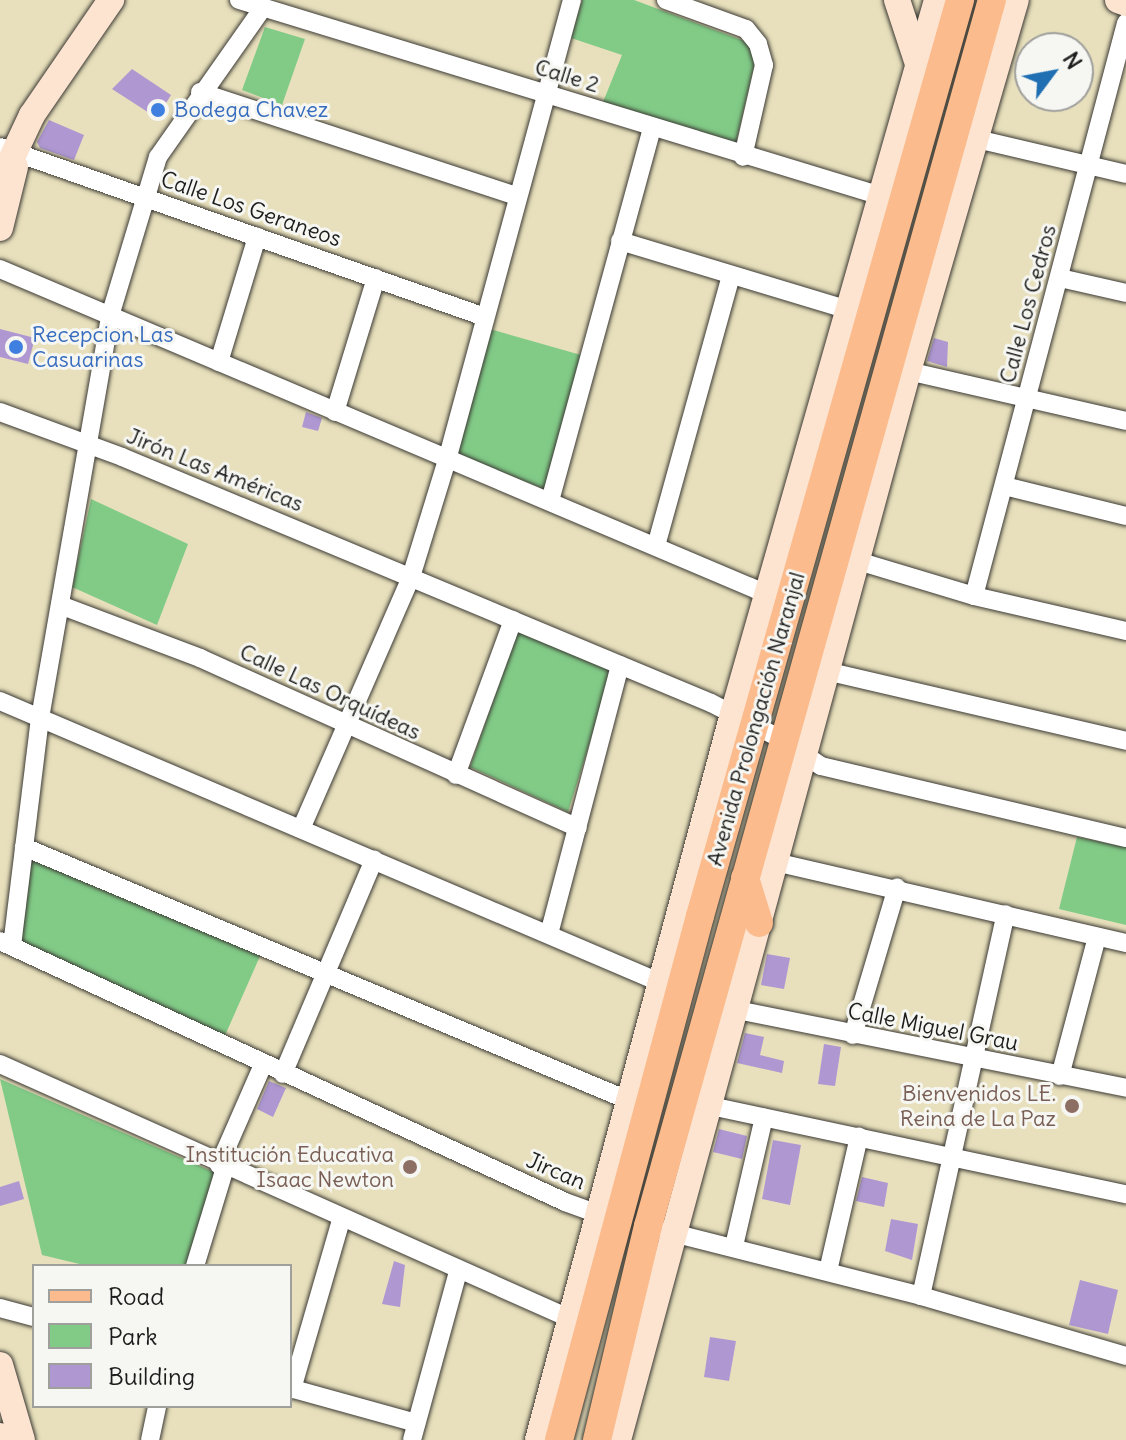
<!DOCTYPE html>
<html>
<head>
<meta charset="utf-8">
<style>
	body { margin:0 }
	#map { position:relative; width:1126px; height:1440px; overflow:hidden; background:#e8e0bc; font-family:Delius,sans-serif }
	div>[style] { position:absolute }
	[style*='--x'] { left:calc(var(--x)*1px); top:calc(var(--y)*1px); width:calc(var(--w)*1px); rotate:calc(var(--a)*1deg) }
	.green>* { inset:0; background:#82cb87 }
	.building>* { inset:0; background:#af98d2 }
	.roads { filter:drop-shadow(0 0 2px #3b3934) drop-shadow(0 0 2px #3b3934) }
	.street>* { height:18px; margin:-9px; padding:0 9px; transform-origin:9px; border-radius:9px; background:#fff }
	.secondary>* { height:26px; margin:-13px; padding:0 13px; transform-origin:13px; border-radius:13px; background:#fde4d1 }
	.primary>* { height:28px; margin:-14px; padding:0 14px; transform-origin:14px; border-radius:14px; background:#fbbb8c }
	.dots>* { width:22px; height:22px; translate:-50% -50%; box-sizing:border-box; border:4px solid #f6f6f2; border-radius:50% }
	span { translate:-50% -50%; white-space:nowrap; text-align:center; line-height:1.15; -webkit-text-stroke:6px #f6f6f2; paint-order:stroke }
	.street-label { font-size:22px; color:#1c1c1c }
	.shop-label { font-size:22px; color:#366cbe }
	.left { translate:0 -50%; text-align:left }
	.education-label { font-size:22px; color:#785e54 }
	.right { translate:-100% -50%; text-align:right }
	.legend { position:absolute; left:32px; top:1264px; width:260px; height:144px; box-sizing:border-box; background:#f6f6f2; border:2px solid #9f9f9c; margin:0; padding:10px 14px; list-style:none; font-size:24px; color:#1c1c1c }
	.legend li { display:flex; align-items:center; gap:16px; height:40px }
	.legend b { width:40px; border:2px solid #9f9f9c }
	.north { position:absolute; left:1014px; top:32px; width:80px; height:80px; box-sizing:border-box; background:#f6f6f2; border:2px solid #9f9f9c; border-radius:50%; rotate:58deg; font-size:22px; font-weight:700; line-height:32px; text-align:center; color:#1c1c1c }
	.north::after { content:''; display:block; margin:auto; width:28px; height:36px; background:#1f6fb2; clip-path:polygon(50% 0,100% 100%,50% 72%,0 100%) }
</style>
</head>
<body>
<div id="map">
	<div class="green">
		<i style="clip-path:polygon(582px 0,634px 0,750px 43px,755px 62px,735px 147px,603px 102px,622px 55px,571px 38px)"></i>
		<i style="clip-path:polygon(265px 27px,305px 39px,282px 105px,242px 90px)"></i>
		<i style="clip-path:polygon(490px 329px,581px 355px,544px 489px,457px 454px)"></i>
		<i style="clip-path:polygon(91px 499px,188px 544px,157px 625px,72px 587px)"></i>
		<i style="clip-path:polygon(519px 627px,613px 668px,568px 812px,470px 767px)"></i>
		<i style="clip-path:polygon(1077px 837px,1126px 847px,1126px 925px,1059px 909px)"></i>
		<i style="clip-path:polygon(32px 858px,261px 954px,223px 1040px,21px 943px)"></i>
		<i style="clip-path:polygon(0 1079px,216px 1173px,188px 1266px,88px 1266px,42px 1255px)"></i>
	</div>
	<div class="building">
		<i style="clip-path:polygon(132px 69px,171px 95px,157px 118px,112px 89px)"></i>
		<i style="clip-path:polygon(49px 120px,84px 135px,74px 160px,40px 148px,37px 142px)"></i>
		<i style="clip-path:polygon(0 329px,35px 338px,28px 364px,0 357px)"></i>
		<i style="clip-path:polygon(934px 338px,948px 342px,947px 367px,927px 361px)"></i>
		<i style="clip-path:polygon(306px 412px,322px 418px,318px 431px,302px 427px)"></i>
		<i style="clip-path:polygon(767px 954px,790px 958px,784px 989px,761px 985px)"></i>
		<i style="clip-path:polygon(745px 1033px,764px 1037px,760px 1055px,784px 1061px,782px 1073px,737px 1063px)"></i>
		<i style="clip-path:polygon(824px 1044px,841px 1047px,835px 1086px,818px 1084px)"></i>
		<i style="clip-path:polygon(269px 1081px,286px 1088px,273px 1117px,257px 1109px)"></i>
		<i style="clip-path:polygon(719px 1129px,747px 1136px,742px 1159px,713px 1152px)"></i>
		<i style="clip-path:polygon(773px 1140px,801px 1145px,790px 1205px,762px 1199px)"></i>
		<i style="clip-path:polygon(862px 1177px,888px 1183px,884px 1207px,856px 1201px)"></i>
		<i style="clip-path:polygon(19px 1181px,24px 1199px,0 1206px,0 1187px)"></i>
		<i style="clip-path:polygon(891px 1219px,918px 1224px,912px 1260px,885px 1251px)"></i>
		<i style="clip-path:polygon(394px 1261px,405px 1265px,400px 1307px,382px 1304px)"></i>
		<i style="clip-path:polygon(1080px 1280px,1118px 1290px,1108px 1334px,1069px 1325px)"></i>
		<i style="clip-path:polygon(710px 1337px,736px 1341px,729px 1381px,704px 1377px)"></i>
	</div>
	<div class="roads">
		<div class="street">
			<i style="--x:239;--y:0;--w:671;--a:16.98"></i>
			<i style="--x:666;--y:0;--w:85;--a:19.9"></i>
			<i style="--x:746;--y:29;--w:19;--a:51"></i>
			<i style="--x:758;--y:44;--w:22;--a:74"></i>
			<i style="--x:764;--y:65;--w:94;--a:102.9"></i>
			<i style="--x:200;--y:92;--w:333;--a:18.2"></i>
			<i style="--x:977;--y:139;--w:153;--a:13.2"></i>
			<i style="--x:0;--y:147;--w:514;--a:19.32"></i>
			<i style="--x:620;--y:241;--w:239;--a:16.8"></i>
			<i style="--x:0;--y:269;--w:835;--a:22.97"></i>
			<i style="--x:1060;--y:278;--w:68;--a:12.8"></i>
			<i style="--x:219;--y:362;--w:131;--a:-73.1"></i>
			<i style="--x:908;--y:371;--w:224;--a:12.9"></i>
			<i style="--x:0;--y:412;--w:130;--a:20.2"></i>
			<i style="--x:122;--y:457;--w:638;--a:22.67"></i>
			<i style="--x:711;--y:703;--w:81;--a:27.2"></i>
			<i style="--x:783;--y:740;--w:46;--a:34.4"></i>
			<i style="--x:821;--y:766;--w:313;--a:13.3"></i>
			<i style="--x:335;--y:412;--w:140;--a:-73"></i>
			<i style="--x:1004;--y:486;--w:126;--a:13.8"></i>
			<i style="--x:550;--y:501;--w:388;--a:-74.7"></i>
			<i style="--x:656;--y:546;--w:280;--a:-74.5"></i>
			<i style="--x:858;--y:561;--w:121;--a:16.8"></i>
			<i style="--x:974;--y:596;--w:156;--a:13"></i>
			<i style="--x:974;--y:596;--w:593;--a:-75.14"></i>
			<i style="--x:60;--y:605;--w:150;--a:20.7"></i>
			<i style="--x:200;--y:658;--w:414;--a:24.2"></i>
			<i style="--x:826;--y:671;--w:308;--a:13.1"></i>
			<i style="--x:0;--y:701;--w:719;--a:23.1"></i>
			<i style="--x:456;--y:775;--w:165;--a:-69.8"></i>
			<i style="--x:301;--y:829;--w:275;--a:-66.4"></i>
			<i style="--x:411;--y:577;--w:122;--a:-72.9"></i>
			<i style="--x:447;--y:460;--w:477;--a:-74.8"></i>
			<i style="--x:24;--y:847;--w:657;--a:22.74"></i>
			<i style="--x:775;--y:862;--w:360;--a:13"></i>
			<i style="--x:549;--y:934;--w:278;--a:-75.2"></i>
			<i style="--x:0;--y:941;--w:622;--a:24.79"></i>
			<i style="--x:565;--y:1202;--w:47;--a:20"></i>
			<i style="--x:12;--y:946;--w:230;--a:-83"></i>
			<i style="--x:40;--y:718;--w:408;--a:-80.1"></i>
			<i style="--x:110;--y:316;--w:166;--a:-73.2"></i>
			<i style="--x:158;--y:157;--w:181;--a:-54.9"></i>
			<i style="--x:732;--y:1009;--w:402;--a:11.3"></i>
			<i style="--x:853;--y:1035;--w:154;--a:-73.4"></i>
			<i style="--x:0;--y:1064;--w:628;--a:24.07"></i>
			<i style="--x:283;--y:1074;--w:233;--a:-67"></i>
			<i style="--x:1060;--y:1076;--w:144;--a:-75.1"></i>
			<i style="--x:706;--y:1105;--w:429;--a:12"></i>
			<i style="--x:219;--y:1165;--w:109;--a:-66.3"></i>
			<i style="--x:665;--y:1231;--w:264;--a:14.2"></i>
			<i style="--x:921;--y:1296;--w:214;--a:16.3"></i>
			<i style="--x:734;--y:1246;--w:132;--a:-76.9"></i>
			<i style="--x:195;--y:1266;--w:102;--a:-73"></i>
			<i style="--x:828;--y:1271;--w:138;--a:-77"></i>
			<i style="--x:921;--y:1296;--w:391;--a:-77.5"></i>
			<i style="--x:0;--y:1308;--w:35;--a:15"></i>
			<i style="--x:290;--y:1388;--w:131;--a:15.5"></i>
			<i style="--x:292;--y:1389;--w:176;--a:-73.8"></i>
			<i style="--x:150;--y:1440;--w:35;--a:-78"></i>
			<i style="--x:412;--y:1440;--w:174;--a:-74.7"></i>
		</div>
		<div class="secondary">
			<i style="--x:897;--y:0;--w:67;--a:71.8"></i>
			<i style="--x:1118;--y:0;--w:9;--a:21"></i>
			<i style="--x:0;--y:183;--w:75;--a:-64.8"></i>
			<i style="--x:32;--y:115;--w:140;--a:-55.5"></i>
			<i style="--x:0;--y:228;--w:63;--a:-76.2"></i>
			<i style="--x:0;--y:1365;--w:78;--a:73.7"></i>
			<i style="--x:0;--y:1436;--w:4;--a:76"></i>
			<i style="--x:538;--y:1440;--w:752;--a:-74.97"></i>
			<i style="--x:733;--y:714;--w:743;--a:-74.05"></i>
			<i style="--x:618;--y:1440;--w:1108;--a:-74.82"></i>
			<i style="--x:908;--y:371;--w:386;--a:-73.8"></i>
		</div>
		<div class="primary">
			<i style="--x:745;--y:878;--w:47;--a:72.7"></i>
			<i style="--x:559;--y:1440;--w:543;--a:-74.94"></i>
			<i style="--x:700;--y:916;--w:952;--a:-74.15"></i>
			<i style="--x:597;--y:1440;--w:220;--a:-76.6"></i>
			<i style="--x:648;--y:1226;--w:1273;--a:-74.33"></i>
		</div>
	</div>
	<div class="dots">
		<i style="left:158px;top:110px;background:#3f7fe0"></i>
		<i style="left:16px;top:347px;background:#3f7fe0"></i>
		<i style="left:1072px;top:1106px;background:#8d6e63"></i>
		<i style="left:410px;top:1167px;background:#8d6e63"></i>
	</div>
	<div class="street-label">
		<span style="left:567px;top:76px;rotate:17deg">Calle 2</span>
		<span style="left:251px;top:209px;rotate:19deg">Calle Los Geraneos</span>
		<span style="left:1028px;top:304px;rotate:-75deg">Calle Los Cedros</span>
		<span style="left:215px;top:470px;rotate:22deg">Jirón Las Américas</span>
		<span style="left:330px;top:692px;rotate:25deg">Calle Las Orquídeas</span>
		<span style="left:756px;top:719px;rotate:-74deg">Avenida Prolongación Naranjal</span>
		<span style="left:933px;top:1027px;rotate:11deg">Calle Miguel Grau</span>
		<span style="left:556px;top:1171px;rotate:23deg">Jircan</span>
	</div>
	<div class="shop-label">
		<span class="left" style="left:174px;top:110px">Bodega Chavez</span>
		<span class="left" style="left:32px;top:347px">Recepcion Las<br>Casuarinas</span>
	</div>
	<div class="education-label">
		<span class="right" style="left:1056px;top:1106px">Bienvenidos LE.<br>Reina de La Paz</span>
		<span class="right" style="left:394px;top:1167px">Institución Educativa<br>Isaac Newton</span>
	</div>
	<ul class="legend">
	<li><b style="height:10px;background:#fbbb8c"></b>Road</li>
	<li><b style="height:22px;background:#82cb87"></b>Park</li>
	<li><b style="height:22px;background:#af98d2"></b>Building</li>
	</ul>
	<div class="north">N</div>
</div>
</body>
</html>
